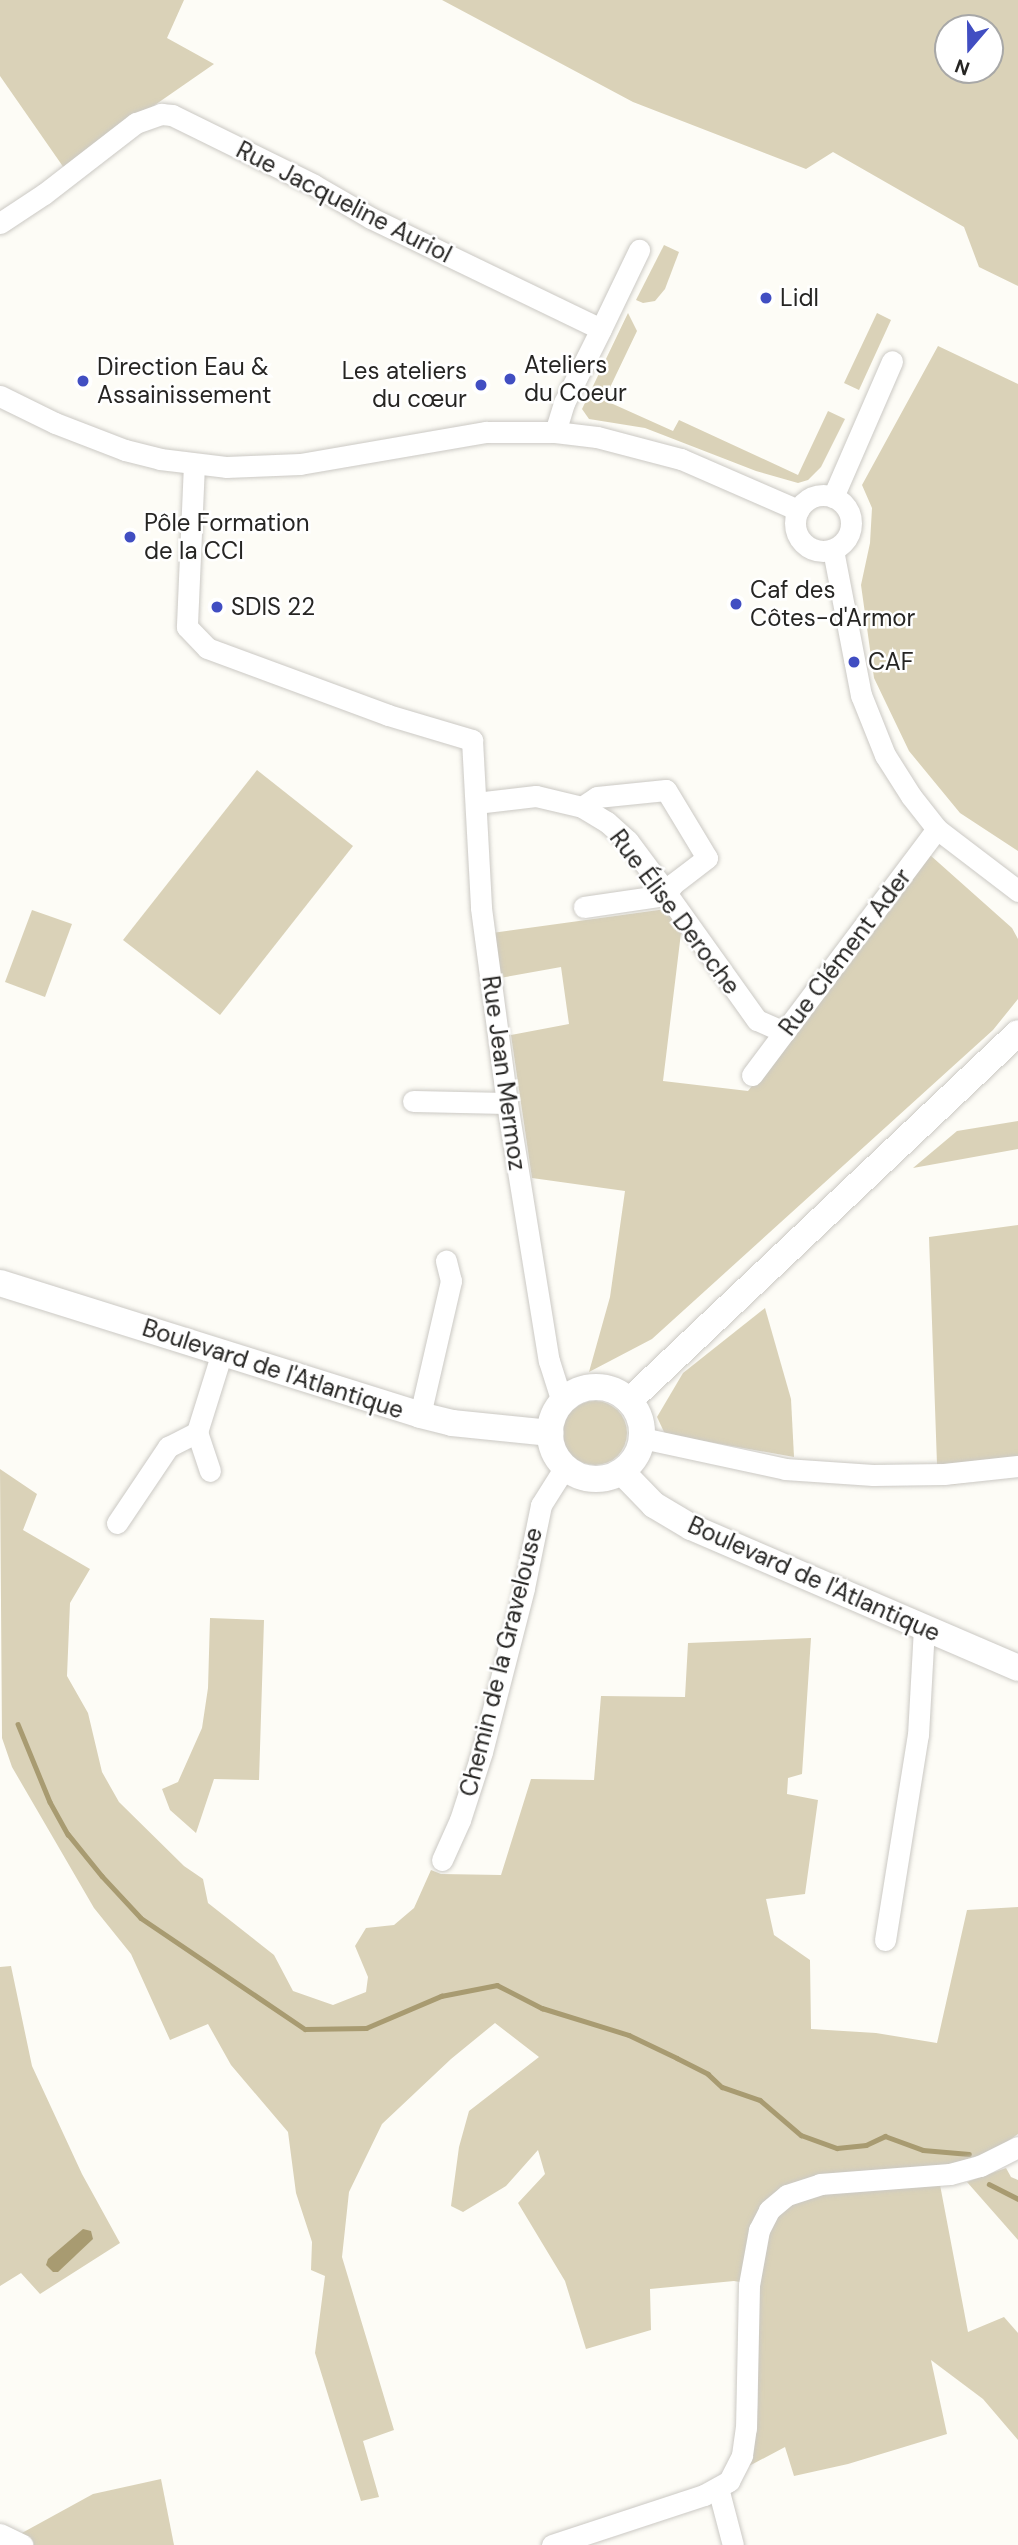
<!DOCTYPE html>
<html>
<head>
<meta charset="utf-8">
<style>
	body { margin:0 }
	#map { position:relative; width:1018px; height:2545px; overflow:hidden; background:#fdfcf6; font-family:"DM Sans",sans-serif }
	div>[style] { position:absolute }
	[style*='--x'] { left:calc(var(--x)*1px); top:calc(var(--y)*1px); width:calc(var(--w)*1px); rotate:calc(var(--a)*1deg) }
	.green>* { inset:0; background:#dad2b8 }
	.round { border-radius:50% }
	.water>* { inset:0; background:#a89b71 }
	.stream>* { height:4.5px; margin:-2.25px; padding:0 2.25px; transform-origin:2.25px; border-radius:2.25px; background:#a89b71 }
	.roads { filter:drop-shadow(0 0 2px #cbc9c4) drop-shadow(0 0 2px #cbc9c4) }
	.minor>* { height:21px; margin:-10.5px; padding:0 10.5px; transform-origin:10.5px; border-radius:10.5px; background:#fff }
	.minor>.ring { margin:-10.5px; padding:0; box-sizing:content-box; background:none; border:21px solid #fff; border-radius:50% }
	.major>* { height:26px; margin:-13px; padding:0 13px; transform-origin:13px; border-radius:13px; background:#fff }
	.major>.ring { margin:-13px; padding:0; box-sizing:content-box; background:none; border:26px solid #fff; border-radius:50% }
	.dots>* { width:19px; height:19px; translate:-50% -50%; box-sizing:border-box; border:4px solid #fff; border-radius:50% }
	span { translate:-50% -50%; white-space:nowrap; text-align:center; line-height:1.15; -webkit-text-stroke:5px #fff; paint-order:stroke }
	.street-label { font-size:24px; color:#262523 }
	.poi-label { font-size:24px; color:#262523 }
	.left { translate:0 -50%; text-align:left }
	.right { translate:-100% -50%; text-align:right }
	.north { position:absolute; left:934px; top:14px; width:70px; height:70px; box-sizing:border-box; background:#fff; border:2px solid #a8a8a7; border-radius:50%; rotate:200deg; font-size:19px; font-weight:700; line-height:28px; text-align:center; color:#262523 }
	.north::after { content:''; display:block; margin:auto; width:24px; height:32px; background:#414ec2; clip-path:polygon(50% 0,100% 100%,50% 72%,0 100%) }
</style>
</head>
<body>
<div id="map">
	<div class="green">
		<i style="clip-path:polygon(0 0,184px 0,167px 38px,214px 64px,64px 168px,0 76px)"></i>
		<i style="clip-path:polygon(evenodd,442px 0,1018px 0,1018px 286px,979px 267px,964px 227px,833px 152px,806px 169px,633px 102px,442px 0,948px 28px,990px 28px,990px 70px,948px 70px,948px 28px)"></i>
		<i style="clip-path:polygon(664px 245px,679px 252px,665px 289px,655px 301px,643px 303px,636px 300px)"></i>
		<i style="clip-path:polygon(628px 313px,637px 331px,604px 400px,673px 431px,679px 420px,798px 475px,828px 411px,845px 419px,821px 467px,808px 480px,798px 483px,756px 471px,645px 428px,589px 419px,582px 409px)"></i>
		<i style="clip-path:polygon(877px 313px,891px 320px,859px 390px,844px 383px)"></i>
		<i style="clip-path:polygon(938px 346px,1018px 384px,1018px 851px,960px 813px,909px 751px,874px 678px,861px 585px,870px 543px,872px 508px,862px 485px)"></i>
		<i style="clip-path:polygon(257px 770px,353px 846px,220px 1015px,123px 940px)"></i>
		<i style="clip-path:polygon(930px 855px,1012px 928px,1018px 939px,1018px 999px,993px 1030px,652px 1339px,589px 1372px,610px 1297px,625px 1191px,532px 1178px,511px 1035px,569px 1024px,561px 967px,500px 978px,492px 933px,666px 909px,681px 933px,663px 1081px,748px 1091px,833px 985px)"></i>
		<i style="clip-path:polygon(32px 910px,72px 924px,45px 997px,5px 982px)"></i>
		<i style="clip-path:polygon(1018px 1121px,1018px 1149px,913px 1168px,957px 1131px)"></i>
		<i style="clip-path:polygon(1018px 1225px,1018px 1476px,950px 1485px,951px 1465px,937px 1464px,929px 1237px)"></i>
		<i style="clip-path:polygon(765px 1308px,791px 1399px,794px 1457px,665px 1434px,657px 1417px,683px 1373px)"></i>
		<i class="round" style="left:563px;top:1401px;width:64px;height:64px"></i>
		<i style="clip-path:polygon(0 1469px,37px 1494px,23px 1530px,90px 1569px,70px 1603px,67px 1676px,88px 1713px,102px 1772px,119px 1802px,184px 1866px,203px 1879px,208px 1903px,274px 1955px,293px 1991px,333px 2005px,366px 1992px,368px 1977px,355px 1946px,366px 1928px,394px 1925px,414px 1908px,431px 1870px,441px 1874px,501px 1875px,531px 1779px,594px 1780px,601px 1696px,685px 1697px,688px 1643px,811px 1638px,802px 1774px,788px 1778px,787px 1794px,818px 1800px,805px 1894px,766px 1899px,774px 1935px,810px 1960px,811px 2029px,876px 2033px,937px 2043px,967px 1910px,1018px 1907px,1018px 2134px,995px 2150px,937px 2169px,968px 2332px,1004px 2317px,1018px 2333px,1018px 2440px,983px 2399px,931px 2360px,947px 2434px,848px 2464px,794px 2476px,785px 2447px,749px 2466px,758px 2405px,757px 2285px,734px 2281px,650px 2289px,651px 2330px,586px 2349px,565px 2281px,518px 2203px,545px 2174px,538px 2150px,506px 2186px,463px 2212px,451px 2206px,459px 2147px,469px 2111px,539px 2057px,495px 2023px,451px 2059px,382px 2124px,349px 2192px,342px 2257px,394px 2430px,363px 2441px,379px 2497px,361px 2501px,315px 2353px,325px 2276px,311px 2270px,312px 2242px,296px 2193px,288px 2132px,231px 2065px,208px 2024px,170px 2040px,131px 1954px,94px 1908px,12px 1767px,2px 1738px)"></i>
		<i style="clip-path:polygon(210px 1618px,264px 1620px,259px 1780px,214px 1779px,196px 1833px,170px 1810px,162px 1789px,178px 1782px,202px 1728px,208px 1688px)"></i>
		<i style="clip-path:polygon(11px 1966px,32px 2066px,82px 2174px,120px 2243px,40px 2294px,21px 2273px,0 2286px,0 1967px)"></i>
		<i style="clip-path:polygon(1006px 2168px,1011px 2177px,1018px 2180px,1018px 2240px,967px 2182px)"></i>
		<i style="clip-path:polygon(161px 2479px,174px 2545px,0 2545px,93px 2494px)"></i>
	</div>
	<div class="water">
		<i style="clip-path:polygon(83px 2229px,91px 2231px,93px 2239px,58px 2272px,53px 2272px,46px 2265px,48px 2259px)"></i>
	</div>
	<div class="stream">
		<i style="--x:18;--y:1724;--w:84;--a:67.7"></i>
		<i style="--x:50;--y:1802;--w:37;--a:61"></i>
		<i style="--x:68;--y:1834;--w:54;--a:51"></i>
		<i style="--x:102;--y:1876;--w:57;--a:47.1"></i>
		<i style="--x:141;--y:1918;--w:198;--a:34.1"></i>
		<i style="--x:305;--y:2029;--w:61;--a:-0.9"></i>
		<i style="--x:366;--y:2028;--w:82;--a:-23.1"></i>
		<i style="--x:441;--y:1996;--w:57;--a:-11.1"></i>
		<i style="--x:497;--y:1985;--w:51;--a:27.1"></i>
		<i style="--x:542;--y:2008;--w:91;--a:17.2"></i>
		<i style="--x:629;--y:2035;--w:53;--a:25.6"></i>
		<i style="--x:677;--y:2058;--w:35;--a:27"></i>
		<i style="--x:708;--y:2074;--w:19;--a:43"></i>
		<i style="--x:722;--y:2087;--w:40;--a:18.9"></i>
		<i style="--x:760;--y:2100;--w:54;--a:40.5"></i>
		<i style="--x:801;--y:2135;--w:38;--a:20"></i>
		<i style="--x:837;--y:2148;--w:29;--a:-6"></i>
		<i style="--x:866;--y:2145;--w:21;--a:-25"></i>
		<i style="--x:885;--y:2136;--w:40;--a:20.2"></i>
		<i style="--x:923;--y:2150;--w:46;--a:5"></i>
		<i style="--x:989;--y:2184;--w:33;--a:27"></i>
	</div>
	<div class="roads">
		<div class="minor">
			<i style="--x:0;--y:223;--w:53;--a:-33.4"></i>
			<i style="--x:44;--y:194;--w:116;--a:-37.7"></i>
			<i style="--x:136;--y:123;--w:27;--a:-20"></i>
			<i style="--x:161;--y:114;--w:11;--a:5"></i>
			<i style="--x:172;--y:115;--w:158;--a:26.2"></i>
			<i style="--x:314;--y:185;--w:66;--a:30.1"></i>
			<i style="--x:371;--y:218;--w:255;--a:25.8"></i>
			<i style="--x:601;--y:329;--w:83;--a:116.6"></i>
			<i style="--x:564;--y:403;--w:30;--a:107"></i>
			<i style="--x:601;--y:329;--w:88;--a:-64.3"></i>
			<i style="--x:0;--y:396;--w:61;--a:26.1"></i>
			<i style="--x:55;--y:423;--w:75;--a:21.1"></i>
			<i style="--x:125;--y:450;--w:36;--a:14"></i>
			<i style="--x:160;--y:459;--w:66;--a:6.9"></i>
			<i style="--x:226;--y:467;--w:74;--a:-2.3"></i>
			<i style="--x:300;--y:464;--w:189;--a:-9.8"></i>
			<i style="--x:486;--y:432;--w:69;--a:0"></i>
			<i style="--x:555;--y:432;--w:42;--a:6.8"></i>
			<i style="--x:597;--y:437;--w:87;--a:14.7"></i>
			<i style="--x:681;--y:459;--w:128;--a:23.6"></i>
			<i style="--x:194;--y:464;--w:163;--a:92.5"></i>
			<i style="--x:187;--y:627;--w:29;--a:46"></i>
			<i style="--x:207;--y:648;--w:193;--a:20.3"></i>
			<i style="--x:388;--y:715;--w:88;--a:16.6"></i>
			<i style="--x:472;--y:740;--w:168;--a:86.9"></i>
			<i style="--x:481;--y:908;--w:197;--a:82.4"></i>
			<i style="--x:507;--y:1103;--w:261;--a:80.8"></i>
			<i style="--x:549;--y:1361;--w:43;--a:72.4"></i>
			<i class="ring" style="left:795px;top:495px;width:35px;height:35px"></i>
			<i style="--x:833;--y:497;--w:148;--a:-66.5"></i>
			<i style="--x:833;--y:550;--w:148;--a:79.1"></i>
			<i style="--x:861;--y:695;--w:65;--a:68.2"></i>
			<i style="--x:885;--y:755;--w:49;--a:57.6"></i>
			<i style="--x:911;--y:796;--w:42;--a:51.8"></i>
			<i style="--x:937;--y:829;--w:102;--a:37.4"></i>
			<i style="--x:476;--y:803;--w:60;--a:-6.7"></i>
			<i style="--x:536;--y:796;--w:47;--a:13.4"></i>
			<i style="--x:582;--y:807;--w:29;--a:31"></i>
			<i style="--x:607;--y:822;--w:28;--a:42"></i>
			<i style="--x:628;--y:841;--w:49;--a:53.4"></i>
			<i style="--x:657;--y:880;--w:172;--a:54.5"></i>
			<i style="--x:757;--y:1020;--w:30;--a:24"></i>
			<i style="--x:582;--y:807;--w:18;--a:-34"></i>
			<i style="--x:597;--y:797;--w:69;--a:-5.8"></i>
			<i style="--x:666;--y:790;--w:79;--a:58.9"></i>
			<i style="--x:707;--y:858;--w:43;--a:142.6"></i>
			<i style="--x:673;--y:884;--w:13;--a:122"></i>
			<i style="--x:666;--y:895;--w:83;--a:171.7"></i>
			<i style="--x:752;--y:1075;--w:308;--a:-53.1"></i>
			<i style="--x:413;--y:1101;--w:94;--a:1.2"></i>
			<i style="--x:420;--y:1415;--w:138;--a:-77"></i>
			<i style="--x:451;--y:1281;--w:21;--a:-104"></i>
			<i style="--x:197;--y:1432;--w:41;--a:71.6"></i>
			<i style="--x:642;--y:1438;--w:146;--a:12.2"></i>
			<i style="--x:785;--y:1469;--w:88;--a:3.9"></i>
			<i style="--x:873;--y:1475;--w:71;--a:-0.8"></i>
			<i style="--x:944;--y:1474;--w:74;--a:-6.2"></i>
			<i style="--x:117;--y:1523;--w:92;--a:-56.1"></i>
			<i style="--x:168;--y:1447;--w:33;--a:-27"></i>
			<i style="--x:197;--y:1432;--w:84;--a:-72.6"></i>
			<i style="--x:442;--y:1860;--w:44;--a:-65.8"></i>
			<i style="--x:460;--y:1820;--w:71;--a:-72.1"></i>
			<i style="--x:482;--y:1752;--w:169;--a:-75.6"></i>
			<i style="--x:524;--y:1588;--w:85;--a:-78.4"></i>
			<i style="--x:541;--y:1505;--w:45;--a:-57.7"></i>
			<i style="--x:885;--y:1940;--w:208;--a:-80.9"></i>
			<i style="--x:918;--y:1735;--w:109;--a:-86.8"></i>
			<i style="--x:718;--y:2488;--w:59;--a:75.3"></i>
			<i style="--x:0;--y:2534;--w:25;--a:26"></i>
			<i style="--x:552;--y:2545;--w:160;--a:-18.2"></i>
			<i style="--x:704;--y:2495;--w:29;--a:-29"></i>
			<i style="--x:729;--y:2481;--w:29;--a:-63"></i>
			<i style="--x:742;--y:2455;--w:27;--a:-82"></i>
			<i style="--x:746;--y:2428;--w:143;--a:-88.8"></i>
			<i style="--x:749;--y:2285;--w:56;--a:-79.7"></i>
			<i style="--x:759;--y:2230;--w:22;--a:-63"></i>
			<i style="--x:769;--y:2210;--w:23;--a:-40"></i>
			<i style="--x:787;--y:2195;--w:35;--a:-18"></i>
			<i style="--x:820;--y:2184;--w:130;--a:-4.4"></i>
			<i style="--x:950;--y:2174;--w:31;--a:-15"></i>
			<i style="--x:980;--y:2166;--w:42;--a:-26.6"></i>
		</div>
		<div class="major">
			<i style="--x:0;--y:1283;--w:440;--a:17.4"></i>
			<i style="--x:420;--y:1415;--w:33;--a:14"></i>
			<i style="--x:452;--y:1423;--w:99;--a:5.8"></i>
			<i class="ring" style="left:550px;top:1387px;width:66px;height:66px"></i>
			<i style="--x:629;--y:1401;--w:535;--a:-43.41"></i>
			<i style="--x:622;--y:1472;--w:46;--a:45.9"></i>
			<i style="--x:654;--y:1505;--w:43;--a:30.7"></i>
			<i style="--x:691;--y:1527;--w:356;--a:23.3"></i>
		</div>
	</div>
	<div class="dots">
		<i style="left:766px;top:298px;background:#414ec2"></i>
		<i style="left:510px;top:379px;background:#414ec2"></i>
		<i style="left:83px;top:381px;background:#414ec2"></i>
		<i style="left:481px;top:385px;background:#414ec2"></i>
		<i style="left:130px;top:537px;background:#414ec2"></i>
		<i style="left:736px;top:604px;background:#414ec2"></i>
		<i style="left:217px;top:607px;background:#414ec2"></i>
		<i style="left:854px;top:662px;background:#414ec2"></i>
	</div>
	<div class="street-label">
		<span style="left:344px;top:202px;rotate:27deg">Rue Jacqueline Auriol</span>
		<span style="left:675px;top:912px;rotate:53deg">Rue Élise Deroche</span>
		<span style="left:845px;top:952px;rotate:-53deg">Rue Clément Ader</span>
		<span style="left:504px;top:1073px;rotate:82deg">Rue Jean Mermoz</span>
		<span style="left:273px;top:1369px;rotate:18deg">Boulevard de l'Atlantique</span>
		<span style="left:814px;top:1579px;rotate:24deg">Boulevard de l'Atlantique</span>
		<span style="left:501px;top:1662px;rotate:-76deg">Chemin de la Gravelouse</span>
	</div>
	<div class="poi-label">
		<span class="left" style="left:780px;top:298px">Lidl</span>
		<span class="left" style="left:524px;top:379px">Ateliers<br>du Coeur</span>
		<span class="left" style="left:97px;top:381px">Direction Eau &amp;<br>Assainissement</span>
		<span class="right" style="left:467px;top:385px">Les ateliers<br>du cœur</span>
		<span class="left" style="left:144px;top:537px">Pôle Formation<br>de la CCI</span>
		<span class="left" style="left:750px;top:604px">Caf des<br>Côtes-d'Armor</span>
		<span class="left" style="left:231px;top:607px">SDIS 22</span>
		<span class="left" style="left:868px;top:662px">CAF</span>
	</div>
	<div class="north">N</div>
</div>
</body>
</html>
